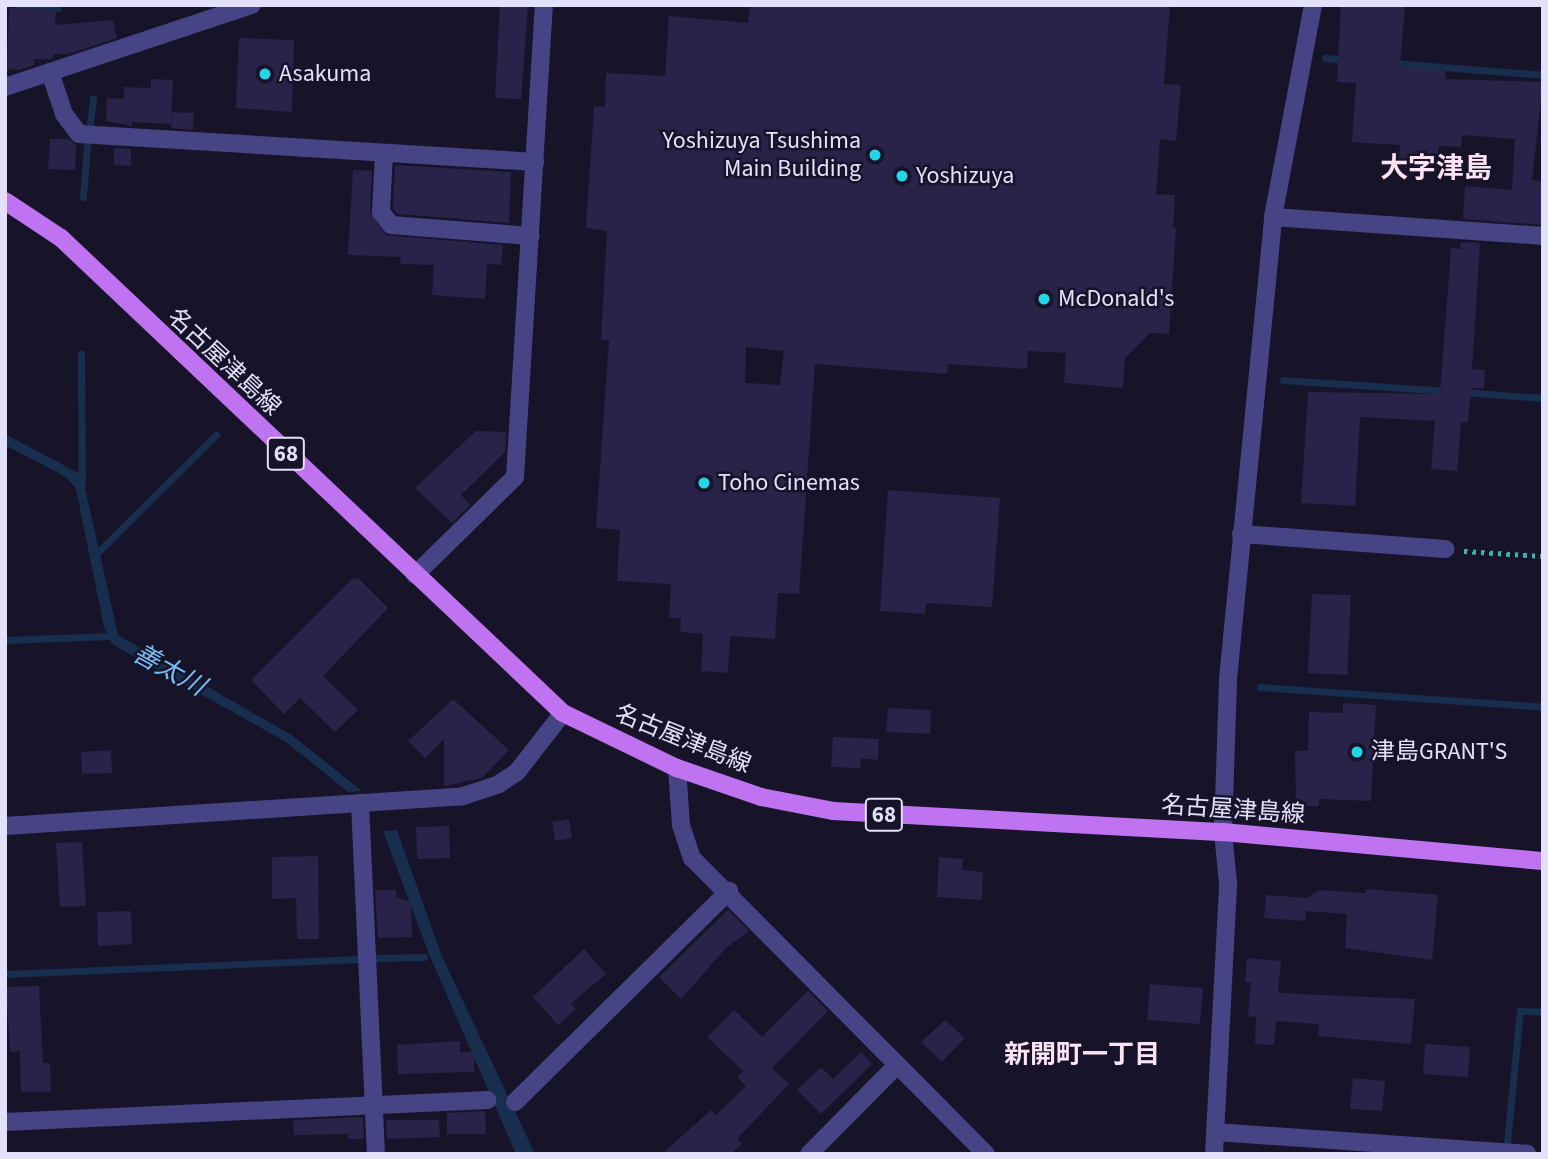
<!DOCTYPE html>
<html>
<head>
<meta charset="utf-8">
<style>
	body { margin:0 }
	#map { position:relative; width:1548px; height:1159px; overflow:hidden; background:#17142a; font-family:"Source Sans 3","Noto Sans JP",sans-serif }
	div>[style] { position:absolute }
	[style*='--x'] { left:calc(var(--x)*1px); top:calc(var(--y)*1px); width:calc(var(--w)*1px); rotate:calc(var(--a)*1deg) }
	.water>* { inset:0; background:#172e4f }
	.stream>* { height:7px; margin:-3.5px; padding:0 3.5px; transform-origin:3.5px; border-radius:3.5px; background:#172e4f }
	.building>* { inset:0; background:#292249 }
	.path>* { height:4.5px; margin-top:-2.25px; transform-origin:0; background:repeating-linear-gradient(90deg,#3eb1a9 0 3.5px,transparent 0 8.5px) }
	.minor>* { height:18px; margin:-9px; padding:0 9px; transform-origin:9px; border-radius:9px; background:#464484 }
	.tertiary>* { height:18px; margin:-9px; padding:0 9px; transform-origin:9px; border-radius:9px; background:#464484 }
	.primary>* { height:18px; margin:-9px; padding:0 9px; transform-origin:9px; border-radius:9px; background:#bf73f0 }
	.dots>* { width:19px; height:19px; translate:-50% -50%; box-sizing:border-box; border:4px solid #17142a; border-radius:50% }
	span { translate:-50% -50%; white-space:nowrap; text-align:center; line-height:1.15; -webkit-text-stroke:5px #17142a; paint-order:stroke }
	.shield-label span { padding:2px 5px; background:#17142a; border:2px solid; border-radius:5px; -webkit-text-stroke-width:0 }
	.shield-label { font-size:23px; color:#e3e0fc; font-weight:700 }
	.poi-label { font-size:24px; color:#e3e0fc }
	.left { translate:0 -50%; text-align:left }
	.right { translate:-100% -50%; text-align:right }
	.street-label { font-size:24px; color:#e3e0fc }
	.water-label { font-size:26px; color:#79bbf1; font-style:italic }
	.neighbourhood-label { font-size:26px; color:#fce2f3; font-weight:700 }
	.quarter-label { font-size:28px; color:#fce2f3; font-weight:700 }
	.frame { position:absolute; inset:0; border:7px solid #e3e0fc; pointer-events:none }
</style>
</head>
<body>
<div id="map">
	<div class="water">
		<i style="clip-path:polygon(5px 434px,82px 475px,118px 635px,293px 736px,362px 791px,348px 792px,286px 742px,112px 644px,104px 627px,76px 489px,66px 477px,5px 445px)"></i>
		<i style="clip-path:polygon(397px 830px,441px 954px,535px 1154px,516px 1154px,429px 954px,383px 831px)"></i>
	</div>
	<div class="stream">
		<i style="--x:17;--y:5;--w:41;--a:4.2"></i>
		<i style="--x:1325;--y:58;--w:21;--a:5"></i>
		<i style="--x:1392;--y:63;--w:151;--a:4.5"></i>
		<i style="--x:90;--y:123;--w:25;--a:-83"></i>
		<i style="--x:83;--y:197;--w:51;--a:-85.5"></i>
		<i style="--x:81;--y:354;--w:129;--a:89.6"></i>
		<i style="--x:1283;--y:380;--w:167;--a:3.8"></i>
		<i style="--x:1462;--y:392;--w:81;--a:4.2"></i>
		<i style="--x:97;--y:553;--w:168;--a:-44.8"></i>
		<i style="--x:5;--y:640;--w:106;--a:-2.2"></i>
		<i style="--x:1260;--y:687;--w:284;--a:4"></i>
		<i style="--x:375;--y:958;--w:49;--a:-1.2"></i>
		<i style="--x:5;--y:974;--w:356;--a:-2.4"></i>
		<i style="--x:1507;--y:1143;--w:133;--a:-84.4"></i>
		<i style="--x:1520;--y:1011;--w:23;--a:2"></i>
	</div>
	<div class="building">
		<i style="clip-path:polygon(500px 5px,528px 5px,521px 99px,495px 98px)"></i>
		<i style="clip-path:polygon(evenodd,750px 5px,1170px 5px,1164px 84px,1181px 85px,1176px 141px,1160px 139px,1156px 194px,1175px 195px,1173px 228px,1176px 228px,1169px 334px,1150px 333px,1125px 358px,1123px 388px,1064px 383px,1066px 353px,1028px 351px,1027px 369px,948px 364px,947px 374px,815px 364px,799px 594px,778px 593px,775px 639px,730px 636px,728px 673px,701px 671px,703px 634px,680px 632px,681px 618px,669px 618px,671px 584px,617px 581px,620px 530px,596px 528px,609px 340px,601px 340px,607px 231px,586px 228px,594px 106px,605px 107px,606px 73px,665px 76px,669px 16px,748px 23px,750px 5px,746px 347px,784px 351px,780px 385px,745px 383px,746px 347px)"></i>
		<i style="clip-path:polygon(1341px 5px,1405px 5px,1400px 67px,1445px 71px,1445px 79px,1543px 82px,1532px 180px,1543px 181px,1543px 225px,1463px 219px,1465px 186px,1512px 190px,1515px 139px,1462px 135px,1461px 147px,1439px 146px,1437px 170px,1398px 167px,1400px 145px,1352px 142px,1356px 83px,1337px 82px)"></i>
		<i style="clip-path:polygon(9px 8px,56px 10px,55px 25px,113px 20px,117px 38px,68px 54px,54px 54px,52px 59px,34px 59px,34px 65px,20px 70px,7px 69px)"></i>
		<i style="clip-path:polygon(239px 38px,294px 40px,292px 112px,236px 108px)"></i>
		<i style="clip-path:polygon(151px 79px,173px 80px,171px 124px,132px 122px,132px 126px,106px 121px,107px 98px,124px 99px,124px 87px,151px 88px)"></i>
		<i style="clip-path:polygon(172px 112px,194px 113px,193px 130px,171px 128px)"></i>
		<i style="clip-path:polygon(50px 139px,69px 139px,76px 145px,75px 170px,48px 169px)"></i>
		<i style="clip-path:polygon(114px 148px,131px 149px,131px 166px,114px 165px)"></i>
		<i style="clip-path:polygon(395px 165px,511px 172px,509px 223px,397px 214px,393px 208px)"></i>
		<i style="clip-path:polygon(353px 170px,372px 171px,370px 212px,386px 235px,503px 245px,501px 265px,487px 264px,485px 299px,432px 295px,434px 265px,400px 264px,401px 257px,348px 255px)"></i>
		<i style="clip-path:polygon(1461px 242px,1480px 243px,1472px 369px,1485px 370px,1484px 388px,1471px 388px,1468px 422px,1461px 422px,1457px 471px,1431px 469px,1435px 421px,1360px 417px,1355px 506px,1301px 503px,1308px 392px,1440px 394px,1451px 248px,1460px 249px)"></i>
		<i style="clip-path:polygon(476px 431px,506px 432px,505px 452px,461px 495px,470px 505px,452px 523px,415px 488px)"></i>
		<i style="clip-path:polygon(888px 490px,1000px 498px,992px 607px,926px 603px,925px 614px,880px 611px)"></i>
		<i style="clip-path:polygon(358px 578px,388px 608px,323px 676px,358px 710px,335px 732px,300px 698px,284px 714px,251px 680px,352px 579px)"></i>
		<i style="clip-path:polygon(1312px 594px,1351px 595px,1347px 675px,1308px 673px)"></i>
		<i style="clip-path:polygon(453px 699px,509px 750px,482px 778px,444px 786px,444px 739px,425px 758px,408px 741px)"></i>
		<i style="clip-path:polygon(1343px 703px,1376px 705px,1371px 801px,1319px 799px,1319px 806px,1296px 806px,1295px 751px,1308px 751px,1309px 712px,1343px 713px)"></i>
		<i style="clip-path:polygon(888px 708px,931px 710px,930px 734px,886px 732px)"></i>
		<i style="clip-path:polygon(833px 737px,879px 739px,878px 760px,861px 758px,860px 768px,831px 767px)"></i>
		<i style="clip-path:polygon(111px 750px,112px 773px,82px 774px,81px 752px)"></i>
		<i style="clip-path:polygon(569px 819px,572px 838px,555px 841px,552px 822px)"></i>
		<i style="clip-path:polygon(449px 826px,450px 858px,417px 859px,416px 827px)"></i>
		<i style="clip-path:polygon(82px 842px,86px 906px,60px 907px,56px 843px)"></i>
		<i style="clip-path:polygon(318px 856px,319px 939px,297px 939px,296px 898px,272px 899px,272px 857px)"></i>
		<i style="clip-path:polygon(939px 857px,963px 859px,962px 870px,983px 872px,982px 900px,937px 897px)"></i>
		<i style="clip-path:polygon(1366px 889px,1438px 895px,1432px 960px,1345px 948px,1347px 914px,1306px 911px,1305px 921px,1264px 918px,1266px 895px,1307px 898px,1319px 890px,1366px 893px)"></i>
		<i style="clip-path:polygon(375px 890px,396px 890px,396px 897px,411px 902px,412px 937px,378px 938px)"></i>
		<i style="clip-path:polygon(728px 910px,749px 931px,726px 948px,681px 999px,659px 977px)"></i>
		<i style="clip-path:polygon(131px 911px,132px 944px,98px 946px,97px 912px)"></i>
		<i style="clip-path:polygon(584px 949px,606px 974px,571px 1003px,576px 1009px,558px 1025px,533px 997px)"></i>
		<i style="clip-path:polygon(1247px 958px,1281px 961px,1278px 993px,1415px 999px,1411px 1044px,1318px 1036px,1319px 1024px,1276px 1021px,1274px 1045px,1255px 1044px,1256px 1017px,1248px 1016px,1251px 983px,1245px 982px)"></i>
		<i style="clip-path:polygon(1150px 984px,1203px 988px,1200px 1024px,1147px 1020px)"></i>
		<i style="clip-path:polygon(39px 986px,43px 1063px,50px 1063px,51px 1092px,21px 1092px,20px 1051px,10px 1052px,6px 987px)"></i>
		<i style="clip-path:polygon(808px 991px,828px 1011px,772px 1068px,789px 1084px,737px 1139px,742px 1144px,731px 1154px,662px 1154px,711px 1110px,716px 1115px,746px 1086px,737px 1077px,743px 1071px,707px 1037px,734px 1010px,762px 1037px)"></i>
		<i style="clip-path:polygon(945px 1020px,965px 1038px,942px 1062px,921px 1042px)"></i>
		<i style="clip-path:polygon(460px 1041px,460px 1052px,474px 1052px,474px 1072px,398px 1074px,397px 1045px)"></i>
		<i style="clip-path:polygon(1425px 1044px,1470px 1047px,1468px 1077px,1423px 1074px)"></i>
		<i style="clip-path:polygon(861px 1052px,872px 1064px,821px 1114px,797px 1090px,821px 1067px,833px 1079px)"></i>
		<i style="clip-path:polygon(1353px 1078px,1385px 1081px,1382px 1111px,1350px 1109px)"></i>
		<i style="clip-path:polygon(485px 1111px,486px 1134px,447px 1134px,447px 1113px)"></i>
		<i style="clip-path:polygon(363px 1117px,364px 1139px,348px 1139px,348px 1134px,294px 1135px,293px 1120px)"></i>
		<i style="clip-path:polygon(386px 1120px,439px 1120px,440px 1137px,387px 1139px)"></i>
	</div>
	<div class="path">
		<i style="--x:1464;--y:551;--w:79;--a:3.6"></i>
	</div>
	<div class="minor">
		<i style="--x:50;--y:72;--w:44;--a:71.6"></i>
		<i style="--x:64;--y:114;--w:25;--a:53"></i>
		<i style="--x:79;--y:134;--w:457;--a:3.5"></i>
		<i style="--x:384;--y:154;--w:58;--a:93"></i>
		<i style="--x:381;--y:212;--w:16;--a:52"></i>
		<i style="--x:391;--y:225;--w:140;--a:4.5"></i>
		<i style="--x:1273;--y:217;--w:271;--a:4"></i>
		<i style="--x:1241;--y:534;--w:205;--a:4.2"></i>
		<i style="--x:415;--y:575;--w:140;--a:-44.4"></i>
		<i style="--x:515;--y:477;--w:473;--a:-86.5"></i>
		<i style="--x:677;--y:768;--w:57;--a:86"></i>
		<i style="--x:681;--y:825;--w:35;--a:72"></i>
		<i style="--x:692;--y:858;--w:417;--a:45.2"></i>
		<i style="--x:360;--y:803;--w:351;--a:87.4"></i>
		<i style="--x:515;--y:1102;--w:301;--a:-44.6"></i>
		<i style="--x:5;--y:1122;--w:483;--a:-2.6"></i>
		<i style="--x:1216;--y:1132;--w:312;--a:4"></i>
		<i style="--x:809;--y:1154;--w:125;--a:-45.3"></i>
		<i style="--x:1214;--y:1154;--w:271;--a:-87"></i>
		<i style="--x:1228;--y:883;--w:51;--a:-95.6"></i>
	</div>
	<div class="tertiary">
		<i style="--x:5;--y:87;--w:260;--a:-18.4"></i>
		<i style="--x:5;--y:826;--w:459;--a:-3.7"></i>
		<i style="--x:463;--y:796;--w:38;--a:-18"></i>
		<i style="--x:499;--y:784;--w:22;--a:-34"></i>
		<i style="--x:517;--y:772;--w:75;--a:-52.1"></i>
		<i style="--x:1223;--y:832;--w:153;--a:-88.1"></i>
		<i style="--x:1228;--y:679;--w:464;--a:-84.4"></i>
		<i style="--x:1273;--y:217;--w:216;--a:-79.3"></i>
	</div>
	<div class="primary">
		<i style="--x:5;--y:201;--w:67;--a:33.5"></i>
		<i style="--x:61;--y:238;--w:691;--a:43.42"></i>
		<i style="--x:563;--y:713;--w:127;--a:25.8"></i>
		<i style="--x:677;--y:768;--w:89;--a:19"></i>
		<i style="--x:761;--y:797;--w:73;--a:11"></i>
		<i style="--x:833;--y:811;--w:391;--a:3.1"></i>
		<i style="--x:1223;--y:832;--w:321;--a:5.2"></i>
	</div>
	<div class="dots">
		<i style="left:265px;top:74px;background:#20d6e7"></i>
		<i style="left:875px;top:155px;background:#20d6e7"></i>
		<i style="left:902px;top:176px;background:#20d6e7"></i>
		<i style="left:1044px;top:299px;background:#20d6e7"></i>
		<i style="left:704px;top:483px;background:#20d6e7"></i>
		<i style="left:1357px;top:752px;background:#20d6e7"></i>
	</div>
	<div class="shield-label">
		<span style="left:286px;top:454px">68</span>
		<span style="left:884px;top:815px">68</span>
	</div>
	<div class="poi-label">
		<span class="left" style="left:279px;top:74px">Asakuma</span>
		<span class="right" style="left:861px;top:155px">Yoshizuya Tsushima<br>Main Building</span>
		<span class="left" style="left:916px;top:176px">Yoshizuya</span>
		<span class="left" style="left:1058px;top:299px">McDonald's</span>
		<span class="left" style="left:718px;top:483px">Toho Cinemas</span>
		<span class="left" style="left:1371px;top:752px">津島GRANT'S</span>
	</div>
	<div class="street-label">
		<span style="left:224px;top:362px;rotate:43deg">名古屋津島線</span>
		<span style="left:683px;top:739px;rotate:22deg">名古屋津島線</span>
		<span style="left:1233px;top:810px;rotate:4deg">名古屋津島線</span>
	</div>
	<div class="water-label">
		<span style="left:169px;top:670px;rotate:29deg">善太川</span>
	</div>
	<div class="neighbourhood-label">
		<span style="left:1082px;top:1055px">新開町一丁目</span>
	</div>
	<div class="quarter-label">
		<span style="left:1436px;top:168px">大字津島</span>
	</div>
	<div class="frame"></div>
</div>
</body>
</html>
